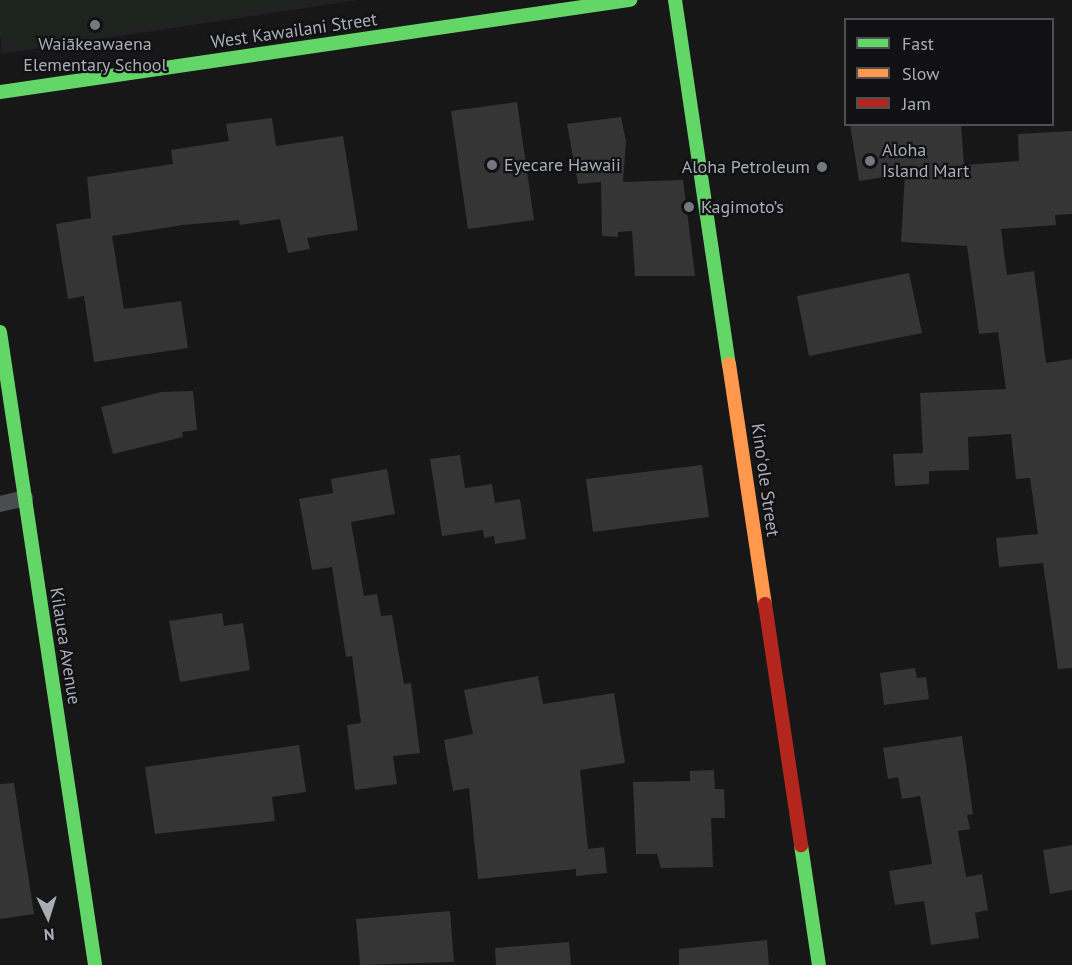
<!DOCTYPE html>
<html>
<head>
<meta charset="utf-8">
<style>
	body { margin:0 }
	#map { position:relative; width:1072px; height:965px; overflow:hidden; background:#171717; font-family:"PT Sans",sans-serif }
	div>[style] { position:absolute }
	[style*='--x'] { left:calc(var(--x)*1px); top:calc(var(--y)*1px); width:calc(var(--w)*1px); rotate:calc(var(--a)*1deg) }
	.built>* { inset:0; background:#212123 }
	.green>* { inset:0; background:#1d241e }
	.building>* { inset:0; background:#353536 }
	.lane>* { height:16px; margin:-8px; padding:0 8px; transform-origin:8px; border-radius:8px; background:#4b4c50 }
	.fast>* { height:14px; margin:-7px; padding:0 7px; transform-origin:7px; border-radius:7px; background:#63d668 }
	.slow>* { height:14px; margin:-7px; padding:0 7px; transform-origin:7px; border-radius:7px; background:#ff974d }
	.jam>* { height:14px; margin:-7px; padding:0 7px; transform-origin:7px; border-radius:7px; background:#b3261e }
	.dots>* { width:16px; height:16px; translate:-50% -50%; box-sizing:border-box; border:3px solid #111113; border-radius:50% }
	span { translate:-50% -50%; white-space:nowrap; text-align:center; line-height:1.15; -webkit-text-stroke:4.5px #111113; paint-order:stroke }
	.street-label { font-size:18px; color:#a8adb8 }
	.poi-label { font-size:18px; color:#a8adb8 }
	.left { translate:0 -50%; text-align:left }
	.right { translate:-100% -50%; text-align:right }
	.legend { position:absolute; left:844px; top:18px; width:210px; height:108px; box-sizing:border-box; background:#111113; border:2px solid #4d4f55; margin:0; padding:8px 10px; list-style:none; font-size:18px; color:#a8adb8 }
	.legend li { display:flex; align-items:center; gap:12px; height:30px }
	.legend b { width:30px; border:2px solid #4d4f55 }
	.north { position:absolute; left:18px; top:887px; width:60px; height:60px; -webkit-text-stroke:4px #111113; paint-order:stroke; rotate:176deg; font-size:16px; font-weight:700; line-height:24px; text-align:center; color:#a8adb8 }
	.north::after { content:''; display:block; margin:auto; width:21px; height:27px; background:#a8adb8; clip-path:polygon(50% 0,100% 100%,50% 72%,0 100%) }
</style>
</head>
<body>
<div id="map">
	<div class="built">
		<i style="clip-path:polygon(0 0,358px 0,1px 54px)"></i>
	</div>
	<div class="green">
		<i style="clip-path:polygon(0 0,320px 0,17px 46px,0 36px)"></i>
	</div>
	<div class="building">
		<i style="clip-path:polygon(517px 102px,534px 220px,468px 229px,451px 111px)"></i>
		<i style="clip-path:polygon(621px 117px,626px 141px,623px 182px,683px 180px,695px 276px,635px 276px,632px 231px,618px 232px,618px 237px,602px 236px,601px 182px,578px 184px,567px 124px)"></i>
		<i style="clip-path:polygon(272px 118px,276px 146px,343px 136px,358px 230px,307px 238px,310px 249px,288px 253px,280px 219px,240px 225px,239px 220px,183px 225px,112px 236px,124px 309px,181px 301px,188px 348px,94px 362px,84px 296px,68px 299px,56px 224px,91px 218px,87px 177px,173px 164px,171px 150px,229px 141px,226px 124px)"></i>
		<i style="clip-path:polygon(850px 124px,961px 124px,964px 165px,1019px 161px,1018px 134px,1072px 131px,1072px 214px,1055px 215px,1056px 225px,1001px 229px,1007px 275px,1034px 271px,1046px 363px,1072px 359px,1072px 668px,1058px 669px,1043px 563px,999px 567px,996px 538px,1038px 534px,1030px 478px,1016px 479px,1011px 434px,968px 437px,969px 470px,929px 471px,929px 484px,895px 486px,893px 454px,923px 453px,920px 393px,1006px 389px,998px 332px,979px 334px,967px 246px,901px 242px,905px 174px,859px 181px)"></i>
		<i style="clip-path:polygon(909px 273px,922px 333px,809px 356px,797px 296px)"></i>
		<i style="clip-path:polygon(193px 391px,197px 430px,182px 432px,183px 437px,113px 454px,101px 407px,161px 392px)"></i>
		<i style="clip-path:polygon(460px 455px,465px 488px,492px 484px,495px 503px,520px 499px,526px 539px,495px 544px,494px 536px,484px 538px,483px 530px,442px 536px,430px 459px)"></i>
		<i style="clip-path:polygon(702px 465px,709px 517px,593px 532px,586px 479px)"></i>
		<i style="clip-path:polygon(387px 469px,395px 514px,351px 522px,364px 596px,377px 594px,381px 616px,392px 615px,404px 684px,411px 683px,420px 753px,393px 756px,397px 784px,355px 790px,347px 725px,361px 723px,352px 656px,346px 657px,332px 567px,312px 570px,299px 499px,333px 493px,331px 479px)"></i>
		<i style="clip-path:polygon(222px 613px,224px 626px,243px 623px,250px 670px,180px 682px,169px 621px)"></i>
		<i style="clip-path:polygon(915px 668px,917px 678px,926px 677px,929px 699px,884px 705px,880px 673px)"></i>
		<i style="clip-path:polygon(538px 676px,543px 704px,614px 693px,625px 763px,580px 770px,588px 849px,604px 847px,607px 873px,576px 876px,576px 869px,478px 879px,469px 788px,453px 791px,444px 740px,473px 734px,464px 690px)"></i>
		<i style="clip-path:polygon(962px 736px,973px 814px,967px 815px,970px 829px,958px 831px,966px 877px,982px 874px,988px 910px,975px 913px,979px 938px,931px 945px,924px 901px,895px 905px,889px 871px,932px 864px,920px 796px,902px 799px,898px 777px,888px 779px,883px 748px)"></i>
		<i style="clip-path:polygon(299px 745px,306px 792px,272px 797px,275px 821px,155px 834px,145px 767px)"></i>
		<i style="clip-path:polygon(714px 770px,715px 789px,724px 789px,725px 818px,711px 818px,713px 867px,661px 868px,657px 854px,636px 854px,633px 782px,690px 781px,690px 771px)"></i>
		<i style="clip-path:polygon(14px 783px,34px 914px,0 919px,0 784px)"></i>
		<i style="clip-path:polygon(1072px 845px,1072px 890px,1050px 894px,1043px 850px)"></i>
		<i style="clip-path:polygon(450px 911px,454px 962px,360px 965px,356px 919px)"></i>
		<i style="clip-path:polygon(767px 940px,769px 965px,679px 965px,679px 949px)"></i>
		<i style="clip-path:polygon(569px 942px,571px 965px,496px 965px,495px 948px)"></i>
	</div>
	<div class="lane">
		<i style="--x:0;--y:504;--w:26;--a:-13"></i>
	</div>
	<div class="fast">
		<i style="--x:675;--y:0;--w:368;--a:81.6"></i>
		<i style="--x:0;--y:92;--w:637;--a:-8.31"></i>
		<i style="--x:0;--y:332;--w:640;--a:81.46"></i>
		<i style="--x:801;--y:845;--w:121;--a:81.5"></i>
	</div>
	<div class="slow">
		<i style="--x:729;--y:364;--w:243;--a:81.5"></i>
	</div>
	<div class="jam">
		<i style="--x:765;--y:604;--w:244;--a:81.5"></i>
	</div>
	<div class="dots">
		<i style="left:95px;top:25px;background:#757880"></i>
		<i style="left:870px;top:161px;background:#757880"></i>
		<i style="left:492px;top:165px;background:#757880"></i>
		<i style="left:822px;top:167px;background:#757880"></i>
		<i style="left:689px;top:207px;background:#757880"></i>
	</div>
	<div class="street-label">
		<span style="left:294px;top:31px;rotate:-8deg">West Kawailani Street</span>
		<span style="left:765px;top:480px;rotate:82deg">Kinoʻole Street</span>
		<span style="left:65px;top:646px;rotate:81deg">Kilauea Avenue</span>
	</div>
	<div class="poi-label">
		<span style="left:95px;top:55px">Waiākeawaena<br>Elementary School</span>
		<span class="left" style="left:882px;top:161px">Aloha<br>Island Mart</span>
		<span class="left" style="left:504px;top:165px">Eyecare Hawaii</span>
		<span class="right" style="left:810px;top:167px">Aloha Petroleum</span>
		<span class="left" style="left:701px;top:207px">Kagimoto’s</span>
	</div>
	<ul class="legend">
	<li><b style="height:8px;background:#63d668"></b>Fast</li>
	<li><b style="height:8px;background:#ff974d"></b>Slow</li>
	<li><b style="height:8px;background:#b3261e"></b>Jam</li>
	</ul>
	<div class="north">N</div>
</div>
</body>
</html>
